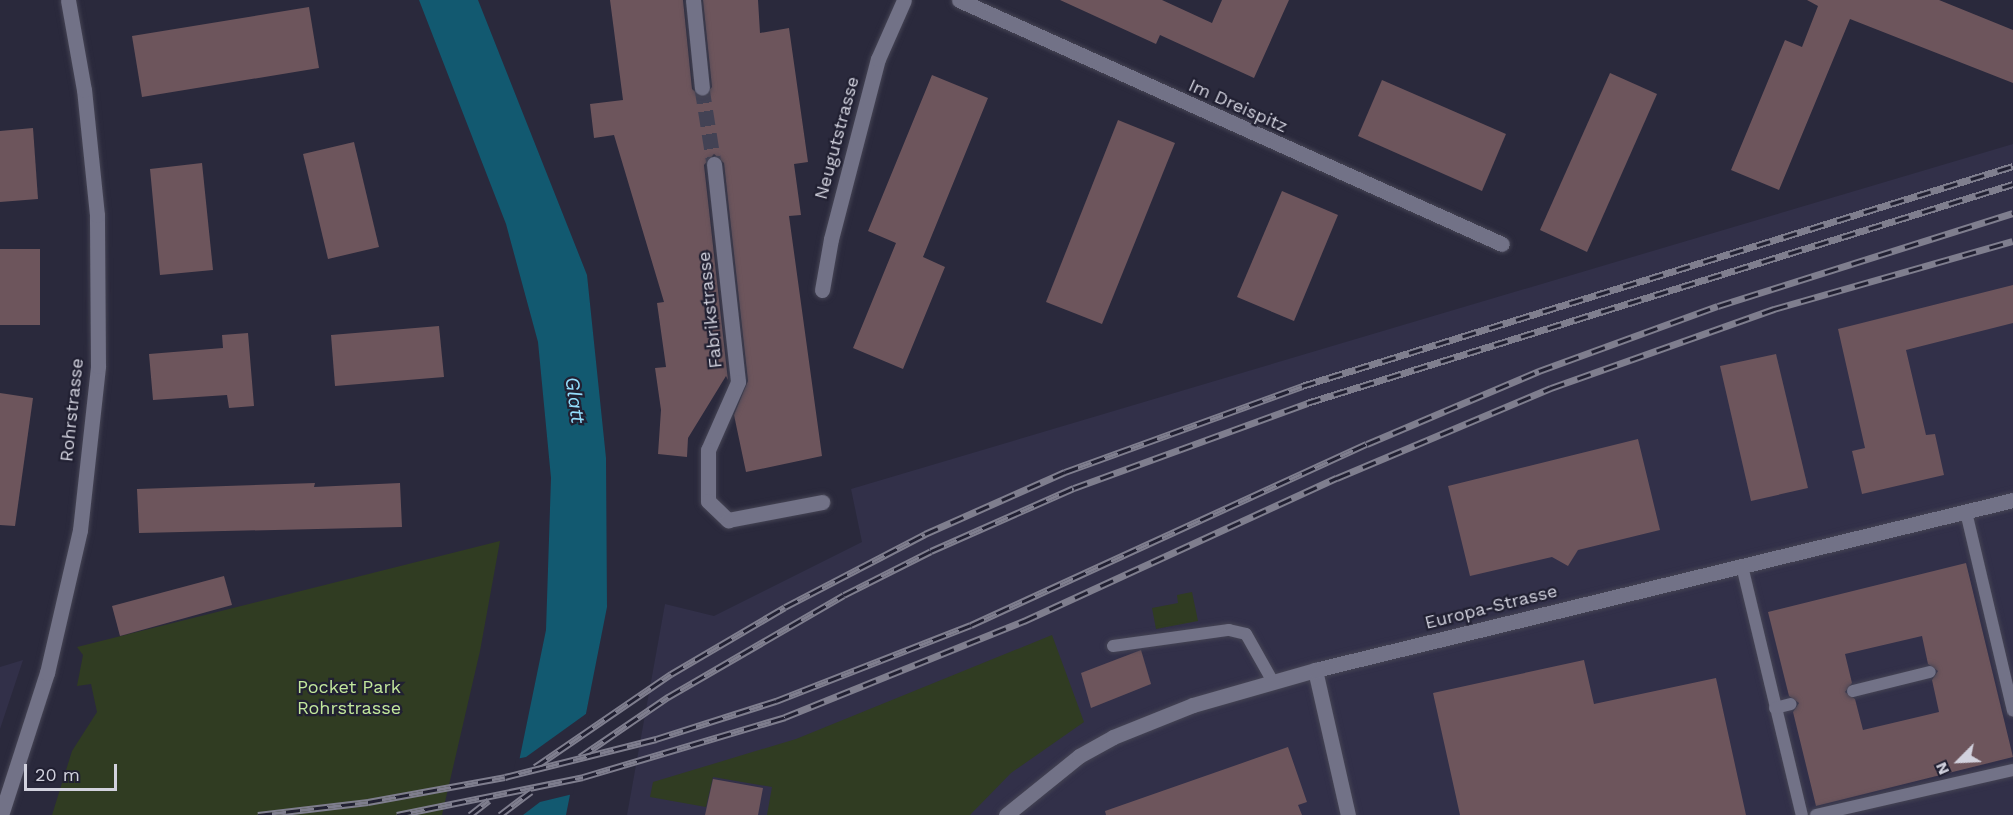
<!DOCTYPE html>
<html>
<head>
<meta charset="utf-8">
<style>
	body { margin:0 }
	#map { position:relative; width:2013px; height:815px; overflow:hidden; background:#2a293c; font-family:"Work Sans",sans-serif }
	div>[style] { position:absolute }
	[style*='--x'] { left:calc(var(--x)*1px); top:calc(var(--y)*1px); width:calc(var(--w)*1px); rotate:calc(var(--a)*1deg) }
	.built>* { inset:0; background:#323049 }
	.green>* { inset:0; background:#303c22 }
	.water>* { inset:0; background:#125970 }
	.pier>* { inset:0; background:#2a293c }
	.building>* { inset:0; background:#6d555c }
	.minor-tunnel>* { height:15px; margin-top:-7.5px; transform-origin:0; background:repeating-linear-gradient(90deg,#434254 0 15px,transparent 0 23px) }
	.roads { filter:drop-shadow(0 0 2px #454454) drop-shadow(0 0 2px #454454) }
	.service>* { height:12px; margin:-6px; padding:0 6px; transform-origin:6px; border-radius:6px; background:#727287 }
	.minor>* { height:15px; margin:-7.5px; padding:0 7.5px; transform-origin:7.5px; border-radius:7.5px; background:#727287 }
	.secondary>* { height:15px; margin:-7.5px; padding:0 7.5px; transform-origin:7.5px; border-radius:7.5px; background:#727287 }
	.rail>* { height:7px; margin-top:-3.5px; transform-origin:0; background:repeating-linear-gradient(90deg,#212032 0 14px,#7f7e8e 0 28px); box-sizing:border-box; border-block:2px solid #7f7e8e }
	span { translate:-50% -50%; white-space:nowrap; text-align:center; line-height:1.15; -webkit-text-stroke:4.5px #212032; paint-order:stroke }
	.street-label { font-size:18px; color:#d2d2de }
	.park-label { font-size:18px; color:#c2e79c }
	.water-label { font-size:20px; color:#94defc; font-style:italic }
	.north { position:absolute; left:1929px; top:731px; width:60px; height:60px; -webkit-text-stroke:4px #212032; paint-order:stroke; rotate:246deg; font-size:16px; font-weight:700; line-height:24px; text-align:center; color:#d2d2de }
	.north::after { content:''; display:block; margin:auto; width:21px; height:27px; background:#d2d2de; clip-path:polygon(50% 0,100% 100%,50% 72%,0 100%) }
	.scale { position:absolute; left:24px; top:764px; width:93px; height:27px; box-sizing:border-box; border:3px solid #d2d2de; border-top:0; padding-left:8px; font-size:18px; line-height:21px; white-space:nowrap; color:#d2d2de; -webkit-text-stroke:4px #212032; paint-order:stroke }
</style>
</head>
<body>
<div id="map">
	<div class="built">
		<i style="clip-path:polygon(2013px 144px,2013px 815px,627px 815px,665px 604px,714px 616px,862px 542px,851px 489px)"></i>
		<i style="clip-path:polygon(23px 660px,0 729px,0 667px)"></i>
	</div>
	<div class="green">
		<i style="clip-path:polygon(500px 541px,480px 651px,442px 815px,52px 815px,72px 751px,97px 712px,91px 684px,77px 686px,83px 655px,77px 647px)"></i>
		<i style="clip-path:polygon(1192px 592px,1198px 621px,1156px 629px,1152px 608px,1178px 603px,1177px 595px)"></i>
		<i style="clip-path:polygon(1052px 635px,1084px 722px,1011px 773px,970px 815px,767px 815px,772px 787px,713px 777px,706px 807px,650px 797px,653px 782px,796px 739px)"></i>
	</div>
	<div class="water">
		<i style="clip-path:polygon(419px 0,478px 0,587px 275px,606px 458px,607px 607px,566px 815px,508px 815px,546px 630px,551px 478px,538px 342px,506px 224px)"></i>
	</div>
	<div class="pier">
		<i style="clip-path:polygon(590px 711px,573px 794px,540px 802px,523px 815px,505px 815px,516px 759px,526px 757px)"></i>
	</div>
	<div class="building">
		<i style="clip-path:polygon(610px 0,683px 0,692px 89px,702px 98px,712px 87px,703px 0,758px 0,760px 33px,789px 28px,808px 162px,794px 164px,801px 215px,789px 216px,822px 456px,746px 472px,734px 415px,748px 381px,724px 163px,714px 154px,704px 165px,728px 380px,726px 376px,688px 438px,687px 457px,658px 454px,661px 410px,655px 368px,666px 367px,657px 303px,664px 302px,614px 135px,594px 138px,590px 104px,623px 100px)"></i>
		<i style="clip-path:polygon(1060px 0,1162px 0,1212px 23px,1222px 0,1289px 0,1254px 78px,1160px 35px,1156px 44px)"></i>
		<i style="clip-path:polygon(1807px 0,1939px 0,2013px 30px,2013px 83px,1850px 19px,1779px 190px,1731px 170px,1785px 40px,1802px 47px,1818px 6px)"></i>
		<i style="clip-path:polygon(309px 7px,319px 68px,142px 97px,132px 36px)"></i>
		<i style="clip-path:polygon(1610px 73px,1657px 94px,1587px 252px,1540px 230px)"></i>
		<i style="clip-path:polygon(932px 75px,988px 98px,923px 257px,945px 267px,903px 369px,853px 348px,896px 243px,868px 231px)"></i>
		<i style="clip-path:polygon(1382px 80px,1506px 134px,1482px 191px,1358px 136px)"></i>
		<i style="clip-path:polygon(1118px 120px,1175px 143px,1102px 324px,1046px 302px)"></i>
		<i style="clip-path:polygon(33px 128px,38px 199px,0 202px,0 131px)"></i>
		<i style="clip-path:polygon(354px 142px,379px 247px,328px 259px,303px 154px)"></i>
		<i style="clip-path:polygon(202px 163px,213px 270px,160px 275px,150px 169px)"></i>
		<i style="clip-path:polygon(1282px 191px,1338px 215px,1294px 321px,1237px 297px)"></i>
		<i style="clip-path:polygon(0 249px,40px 249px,40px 325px,0 325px)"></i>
		<i style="clip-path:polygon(2013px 285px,2013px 323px,1906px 350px,1926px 435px,1935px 434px,1944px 475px,1862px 494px,1852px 451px,1865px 448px,1838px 329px)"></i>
		<i style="clip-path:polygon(439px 326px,444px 377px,335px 386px,331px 335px)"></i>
		<i style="clip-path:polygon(248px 333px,254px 406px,229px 408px,227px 395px,153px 400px,149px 354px,223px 348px,222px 335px)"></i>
		<i style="clip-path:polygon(1776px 354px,1808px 488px,1751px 501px,1720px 366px)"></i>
		<i style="clip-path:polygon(0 393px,33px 398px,15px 526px,0 525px)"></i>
		<i style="clip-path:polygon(1638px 439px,1660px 530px,1578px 550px,1568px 566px,1552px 557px,1470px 576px,1448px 486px)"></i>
		<i style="clip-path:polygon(315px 483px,314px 487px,400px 483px,402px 527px,139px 533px,137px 489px)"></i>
		<i style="clip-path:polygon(evenodd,1966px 563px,2013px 757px,1816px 806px,1793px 712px,1799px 703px,1789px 696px,1768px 612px,1966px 563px,1922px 636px,1928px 664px,1938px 671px,1932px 680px,1939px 712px,1863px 730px,1855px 699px,1845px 692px,1852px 683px,1845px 654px,1922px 636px)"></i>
		<i style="clip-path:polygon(224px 576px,232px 605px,120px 636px,112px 606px)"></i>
		<i style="clip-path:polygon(1141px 650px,1151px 684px,1091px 708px,1081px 673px)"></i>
		<i style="clip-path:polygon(1584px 660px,1594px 704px,1716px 678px,1746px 815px,1460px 815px,1433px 693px)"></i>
		<i style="clip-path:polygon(1288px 747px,1307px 802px,1298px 805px,1302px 815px,1106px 815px,1105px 811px)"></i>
		<i style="clip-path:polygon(713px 779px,763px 788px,758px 815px,705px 815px)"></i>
	</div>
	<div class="minor-tunnel">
		<i style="--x:702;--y:88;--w:77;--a:81"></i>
	</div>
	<div class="roads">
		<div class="service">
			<i style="--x:1966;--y:512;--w:204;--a:76.7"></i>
			<i style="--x:1742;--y:566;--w:256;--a:76.5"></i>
			<i style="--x:1113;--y:646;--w:117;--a:-7.9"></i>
			<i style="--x:1229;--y:630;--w:17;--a:13"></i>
			<i style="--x:1246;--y:634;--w:55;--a:60.6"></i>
			<i style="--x:1853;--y:691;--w:79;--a:-13.9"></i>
			<i style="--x:1775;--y:708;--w:16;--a:-14"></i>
			<i style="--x:1816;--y:815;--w:202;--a:-12.9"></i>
		</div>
		<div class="minor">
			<i style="--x:693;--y:0;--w:88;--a:84.2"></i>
			<i style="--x:959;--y:0;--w:595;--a:24.2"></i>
			<i style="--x:714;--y:164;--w:219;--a:83.7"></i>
			<i style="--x:738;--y:382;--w:74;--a:113.8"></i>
			<i style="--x:708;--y:450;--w:51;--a:90"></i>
			<i style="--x:708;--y:501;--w:28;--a:44"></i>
			<i style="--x:728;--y:520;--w:96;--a:-10.8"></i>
			<i style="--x:822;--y:290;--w:52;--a:-80"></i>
			<i style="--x:831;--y:239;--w:186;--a:-75.4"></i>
			<i style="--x:878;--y:59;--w:64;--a:-66.2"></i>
			<i style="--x:1315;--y:670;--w:149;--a:77.2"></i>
			<i style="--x:1006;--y:815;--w:94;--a:-38.9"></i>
			<i style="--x:1079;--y:756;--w:39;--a:-29"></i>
			<i style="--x:1113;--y:737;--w:86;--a:-21.8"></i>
			<i style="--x:1193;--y:705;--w:127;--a:-16"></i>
			<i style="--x:1315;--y:670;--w:718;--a:-13.69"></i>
		</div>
		<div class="secondary">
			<i style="--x:1;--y:815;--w:149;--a:-72.1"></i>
			<i style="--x:47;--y:673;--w:147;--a:-77"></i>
			<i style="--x:80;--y:530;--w:165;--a:-83.7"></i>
			<i style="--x:98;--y:366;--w:151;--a:-90.4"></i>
			<i style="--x:97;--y:215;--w:126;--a:-95.9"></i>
			<i style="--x:84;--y:90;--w:91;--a:-100.1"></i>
		</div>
	</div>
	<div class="rail">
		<i style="--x:580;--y:757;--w:107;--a:-34.3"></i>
		<i style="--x:668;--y:697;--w:203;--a:-30.1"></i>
		<i style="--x:844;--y:595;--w:97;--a:-26.8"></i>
		<i style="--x:931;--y:551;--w:156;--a:-23.8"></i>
		<i style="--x:1074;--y:488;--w:248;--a:-20"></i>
		<i style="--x:1307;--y:403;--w:739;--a:-17.23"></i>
		<i style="--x:535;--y:767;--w:165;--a:-34.4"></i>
		<i style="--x:671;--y:674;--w:132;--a:-30.4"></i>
		<i style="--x:785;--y:607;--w:158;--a:-27.5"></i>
		<i style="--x:925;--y:534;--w:153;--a:-23.9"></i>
		<i style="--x:1065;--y:472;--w:252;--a:-19.9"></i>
		<i style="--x:1302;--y:386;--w:744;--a:-17.19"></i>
		<i style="--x:258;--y:815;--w:111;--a:-6.7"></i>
		<i style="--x:368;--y:802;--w:139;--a:-10.3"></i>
		<i style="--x:505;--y:777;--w:156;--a:-14.1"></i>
		<i style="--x:656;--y:739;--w:126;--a:-17.6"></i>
		<i style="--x:776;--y:701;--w:209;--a:-21.3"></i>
		<i style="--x:971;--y:625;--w:435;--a:-24.6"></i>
		<i style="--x:1367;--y:444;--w:187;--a:-23"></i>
		<i style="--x:1539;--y:371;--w:190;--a:-20"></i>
		<i style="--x:1718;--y:306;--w:309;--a:-17.5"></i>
		<i style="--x:397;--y:815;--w:190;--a:-11.5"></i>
		<i style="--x:583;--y:777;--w:211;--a:-16.5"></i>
		<i style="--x:785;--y:717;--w:258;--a:-21.9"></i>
		<i style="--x:1024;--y:621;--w:344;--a:-24.6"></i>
		<i style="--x:1337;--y:478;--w:232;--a:-22.8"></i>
		<i style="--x:1551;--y:388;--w:237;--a:-19.5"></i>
		<i style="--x:1774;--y:309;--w:248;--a:-15.9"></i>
		<i style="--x:470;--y:815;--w:24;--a:-38"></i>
		<i style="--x:500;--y:815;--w:39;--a:-37"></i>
	</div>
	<div class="street-label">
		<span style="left:1238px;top:106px;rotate:24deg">Im Dreispitz</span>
		<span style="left:837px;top:138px;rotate:-75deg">Neugutstrasse</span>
		<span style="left:710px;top:310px;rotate:-96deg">Fabrikstrasse</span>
		<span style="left:72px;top:410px;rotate:-84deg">Rohrstrasse</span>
		<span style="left:1491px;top:607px;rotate:-14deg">Europa-Strasse</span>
	</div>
	<div class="park-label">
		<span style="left:349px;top:698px">Pocket Park<br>Rohrstrasse</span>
	</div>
	<div class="water-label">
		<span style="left:575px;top:400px;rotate:82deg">Glatt</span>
	</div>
	<div class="north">N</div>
	<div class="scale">20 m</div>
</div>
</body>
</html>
